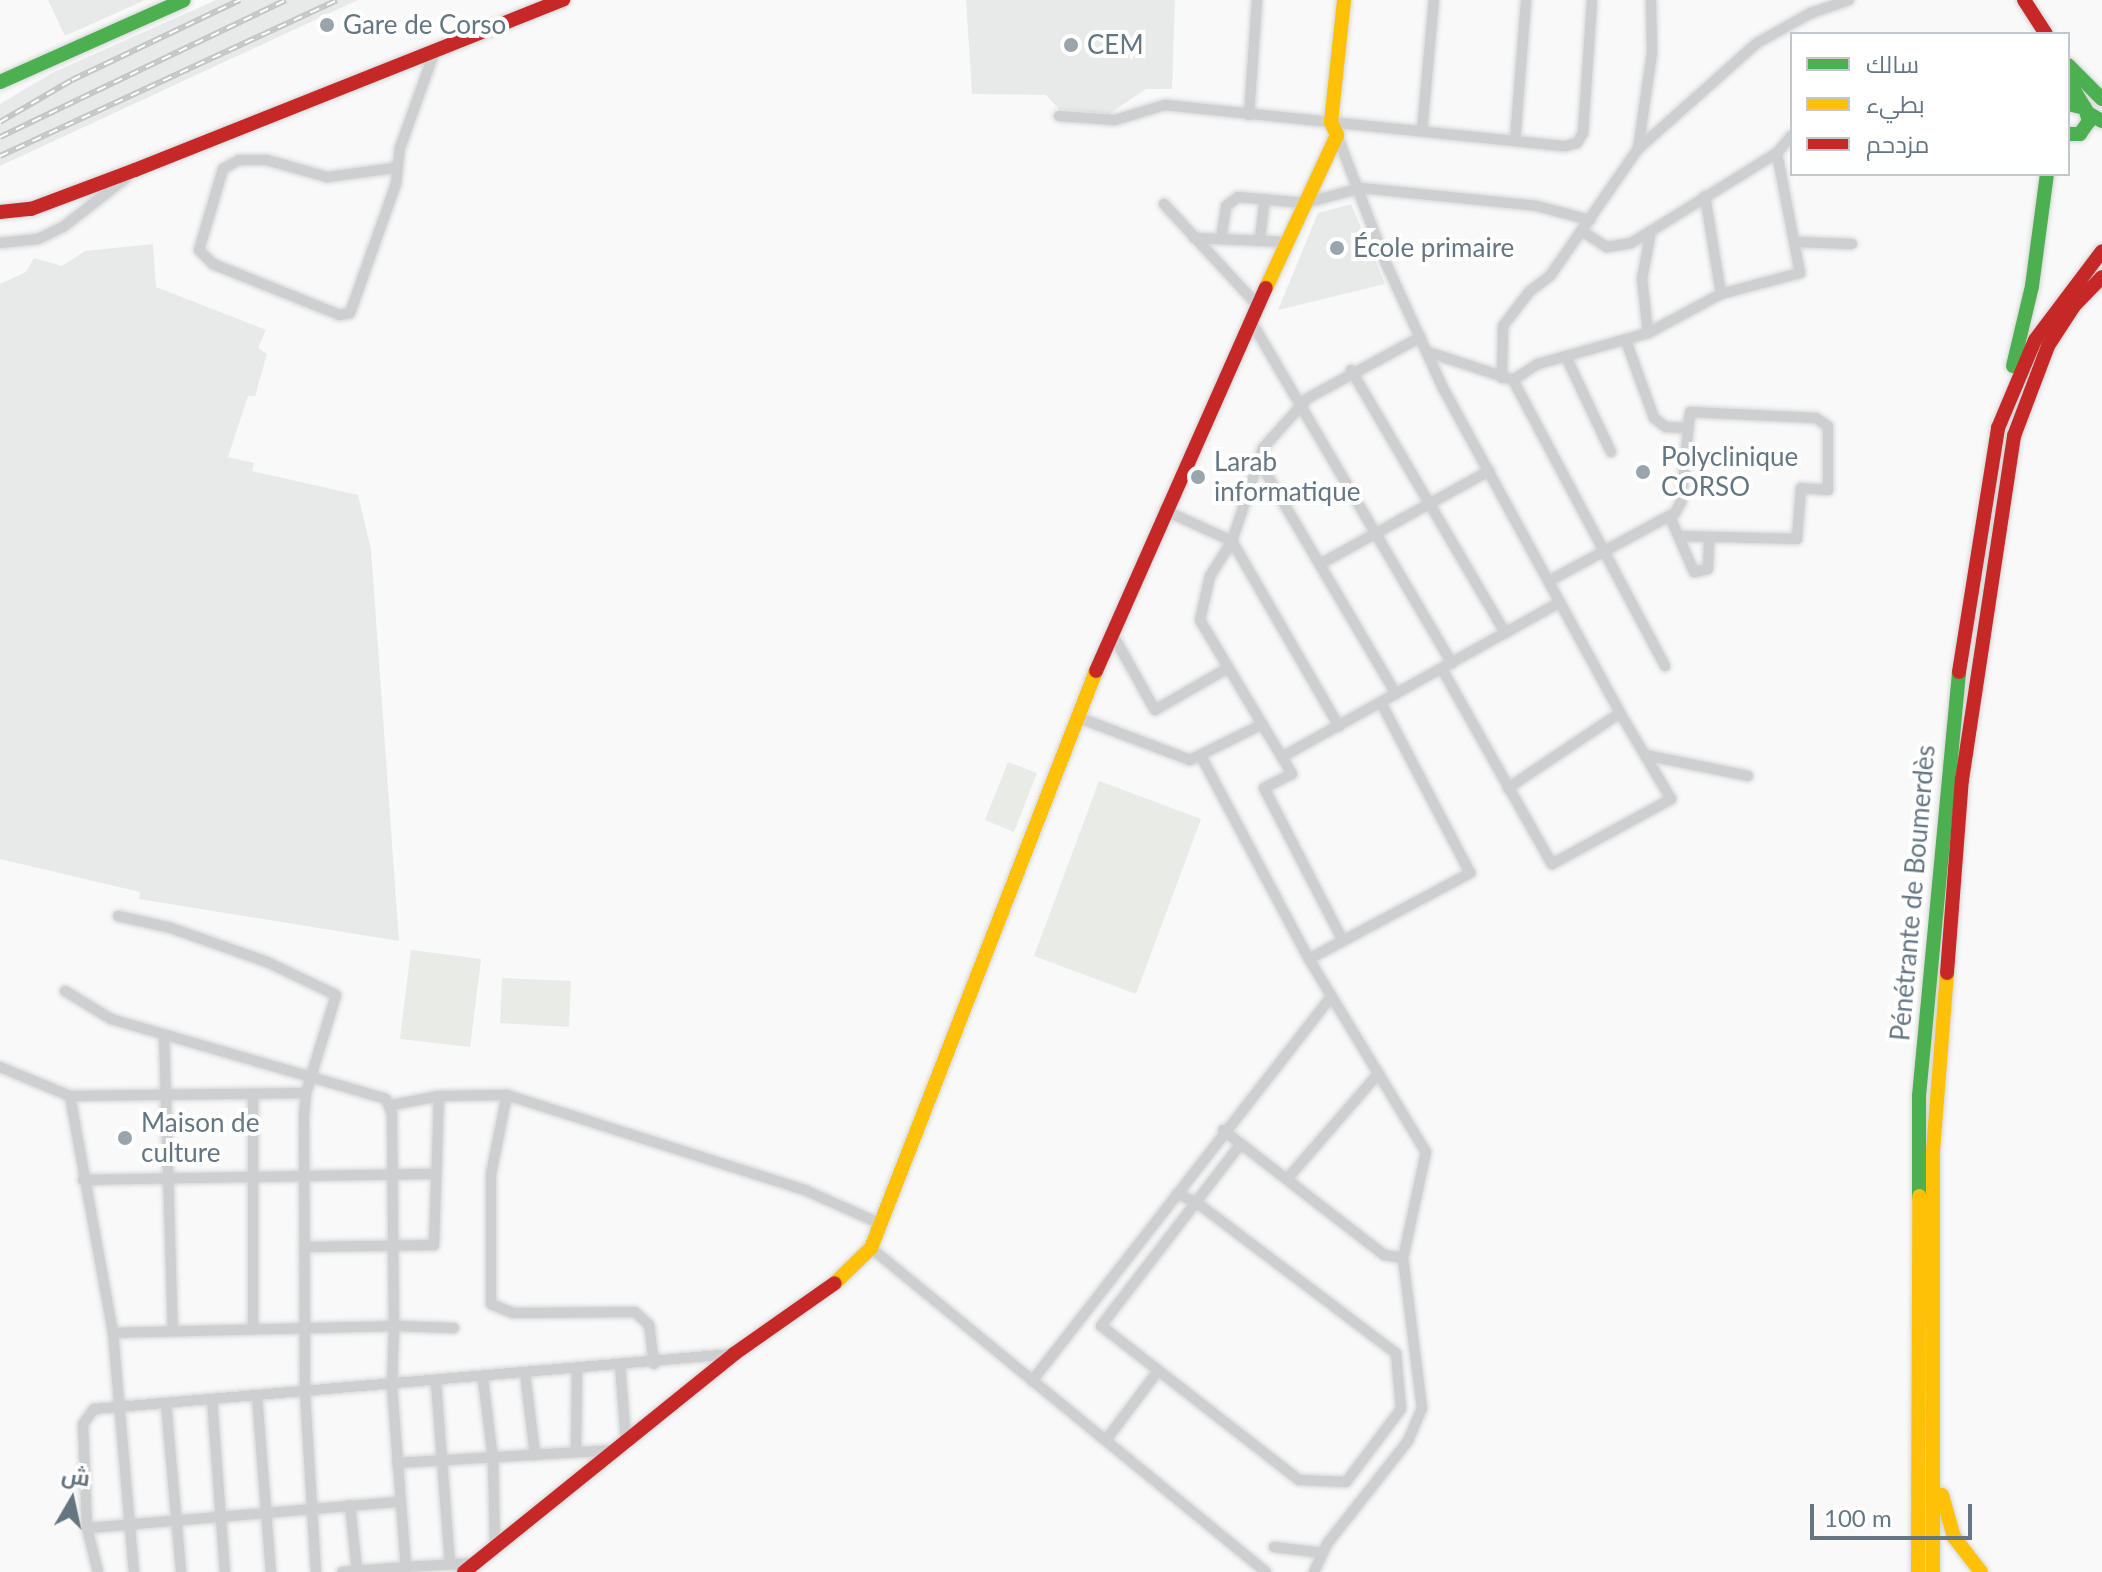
<!DOCTYPE html>
<html>
<head>
<meta charset="utf-8">
<style>
	body { margin:0 }
	#map { position:relative; width:2102px; height:1572px; overflow:hidden; background:#f9f9f9; font-family:Lato,Cairo,sans-serif }
	div>[style] { position:absolute }
	[style*='--x'] { left:calc(var(--x)*1px); top:calc(var(--y)*1px); width:calc(var(--w)*1px); rotate:calc(var(--a)*1deg) }
	.built>* { inset:0; background:#e8e9e9 }
	.green>* { inset:0; background:#e8ebe6 }
	.roads { filter:drop-shadow(0 0 2px #d5d6d7) drop-shadow(0 0 2px #d5d6d7) }
	.street>* { height:10px; margin:-5px; padding:0 5px; transform-origin:5px; border-radius:5px; background:#cecfd0 }
	.fast>* { height:14px; margin:-7px; padding:0 7px; transform-origin:7px; border-radius:7px; background:#4caf50 }
	.slow>* { height:14px; margin:-7px; padding:0 7px; transform-origin:7px; border-radius:7px; background:#ffc107 }
	.jam>* { height:14px; margin:-7px; padding:0 7px; transform-origin:7px; border-radius:7px; background:#c62828 }
	.rail>* { height:6px; margin-top:-3px; transform-origin:0; background:repeating-linear-gradient(90deg,#fff 0 9px,#c3c5c6 0 18px); box-sizing:border-box; border-block:2px solid #c3c5c6 }
	.dots>* { width:22px; height:22px; translate:-50% -50%; box-sizing:border-box; border:4px solid #fff; border-radius:50% }
	span { translate:-50% -50%; white-space:nowrap; text-align:center; line-height:1.15; -webkit-text-stroke:8px #fff; paint-order:stroke }
	.poi-label { font-size:26px; color:#657683 }
	.left { translate:0 -50%; text-align:left }
	.street-label { font-size:26px; color:#657683 }
	.legend { position:absolute; left:1790px; top:32px; width:280px; height:144px; box-sizing:border-box; background:#fff; border:2px solid #c1c8cd; margin:0; padding:10px 14px; list-style:none; font-size:24px; color:#657683 }
	.legend li { display:flex; align-items:center; gap:16px; height:40px }
	.legend b { width:40px; border:2px solid #c1c8cd }
	.north { position:absolute; left:32px; top:1460px; width:80px; height:80px; -webkit-text-stroke:6px #fff; paint-order:stroke; rotate:9deg; font-size:22px; font-weight:700; line-height:32px; text-align:center; color:#657683 }
	.north::after { content:''; display:block; margin:auto; width:28px; height:36px; background:#657683; clip-path:polygon(50% 0,100% 100%,50% 72%,0 100%) }
	.scale { position:absolute; left:1810px; top:1504px; width:162px; height:36px; box-sizing:border-box; border:4px solid #657683; border-top:0; padding-left:10px; font-size:24px; line-height:28px; white-space:nowrap; color:#657683; -webkit-text-stroke:6px #fff; paint-order:stroke }
</style>
</head>
<body>
<div id="map">
	<div class="built">
		<i style="clip-path:polygon(48px 0,145px 0,65px 36px)"></i>
		<i style="clip-path:polygon(216px 0,358px 0,0 166px,0 104px,52px 73px)"></i>
		<i style="clip-path:polygon(966px 0,1175px 0,1172px 89px,1146px 89px,1109px 114px,1059px 109px,1046px 95px,972px 94px)"></i>
		<i style="clip-path:polygon(1351px 204px,1385px 284px,1278px 310px,1318px 213px)"></i>
		<i style="clip-path:polygon(153px 244px,156px 287px,266px 330px,258px 348px,267px 354px,255px 396px,248px 396px,228px 457px,254px 463px,252px 471px,358px 495px,371px 549px,399px 941px,139px 899px,140px 892px,0 859px,0 284px,26px 272px,34px 258px,62px 266px,85px 251px)"></i>
	</div>
	<div class="green">
		<i style="clip-path:polygon(1008px 762px,1037px 773px,1014px 832px,985px 820px)"></i>
		<i style="clip-path:polygon(1099px 781px,1201px 819px,1136px 994px,1034px 956px)"></i>
		<i style="clip-path:polygon(411px 950px,481px 959px,470px 1047px,400px 1039px)"></i>
		<i style="clip-path:polygon(502px 978px,571px 981px,569px 1027px,500px 1023px)"></i>
	</div>
	<div class="roads">
		<div class="street">
			<i style="--x:1249;--y:115;--w:115;--a:-86"></i>
			<i style="--x:1059;--y:116;--w:56;--a:4.1"></i>
			<i style="--x:1115;--y:120;--w:52;--a:-16.7"></i>
			<i style="--x:1165;--y:105;--w:402;--a:5.9"></i>
			<i style="--x:1565;--y:146;--w:12;--a:-14"></i>
			<i style="--x:1577;--y:143;--w:12;--a:-59"></i>
			<i style="--x:1583;--y:133;--w:133;--a:-86.1"></i>
			<i style="--x:1422;--y:131;--w:132;--a:-84.8"></i>
			<i style="--x:1337;--y:135;--w:135;--a:69.1"></i>
			<i style="--x:1385;--y:261;--w:140;--a:65.5"></i>
			<i style="--x:1443;--y:388;--w:370;--a:61.4"></i>
			<i style="--x:1620;--y:713;--w:135;--a:146.2"></i>
			<i style="--x:1515;--y:141;--w:141;--a:-85.5"></i>
			<i style="--x:1638;--y:149;--w:97;--a:-81.7"></i>
			<i style="--x:1652;--y:53;--w:53;--a:-91.1"></i>
			<i style="--x:394;--y:168;--w:68;--a:172.3"></i>
			<i style="--x:327;--y:177;--w:62;--a:-164.2"></i>
			<i style="--x:267;--y:160;--w:28;--a:180"></i>
			<i style="--x:239;--y:160;--w:18;--a:151"></i>
			<i style="--x:223;--y:169;--w:84;--a:106.5"></i>
			<i style="--x:199;--y:250;--w:20;--a:45"></i>
			<i style="--x:213;--y:264;--w:137;--a:21.9"></i>
			<i style="--x:340;--y:315;--w:10;--a:-11"></i>
			<i style="--x:350;--y:313;--w:137;--a:-70.4"></i>
			<i style="--x:396;--y:184;--w:36;--a:-84"></i>
			<i style="--x:400;--y:148;--w:104;--a:-70.3"></i>
			<i style="--x:1705;--y:196;--w:99;--a:80.7"></i>
			<i style="--x:1164;--y:204;--w:139;--a:47.3"></i>
			<i style="--x:1582;--y:231;--w:30;--a:33"></i>
			<i style="--x:1607;--y:247;--w:24;--a:-9"></i>
			<i style="--x:1631;--y:243;--w:23;--a:-31"></i>
			<i style="--x:1194;--y:238;--w:93;--a:2.5"></i>
			<i style="--x:1260;--y:238;--w:39;--a:-83"></i>
			<i style="--x:1221;--y:239;--w:33;--a:-81"></i>
			<i style="--x:1226;--y:206;--w:15;--a:-37"></i>
			<i style="--x:1238;--y:197;--w:67;--a:5.1"></i>
			<i style="--x:1305;--y:203;--w:58;--a:-15"></i>
			<i style="--x:1361;--y:188;--w:177;--a:5.8"></i>
			<i style="--x:1537;--y:206;--w:55;--a:14.8"></i>
			<i style="--x:1796;--y:242;--w:56;--a:2"></i>
			<i style="--x:0;--y:243;--w:38;--a:-6"></i>
			<i style="--x:38;--y:239;--w:28;--a:-26"></i>
			<i style="--x:63;--y:227;--w:80;--a:-37.9"></i>
			<i style="--x:1251;--y:321;--w:397;--a:59.6"></i>
			<i style="--x:1648;--y:333;--w:54;--a:-96.3"></i>
			<i style="--x:1642;--y:279;--w:49;--a:-79.4"></i>
			<i style="--x:1651;--y:231;--w:148;--a:-31.8"></i>
			<i style="--x:1777;--y:153;--w:23;--a:-50"></i>
			<i style="--x:1626;--y:341;--w:82;--a:70"></i>
			<i style="--x:1654;--y:418;--w:15;--a:37"></i>
			<i style="--x:1666;--y:427;--w:20;--a:3"></i>
			<i style="--x:1428;--y:352;--w:89;--a:18.2"></i>
			<i style="--x:1513;--y:380;--w:30;--a:-33"></i>
			<i style="--x:1538;--y:364;--w:114;--a:-15.7"></i>
			<i style="--x:1648;--y:333;--w:83;--a:-28.1"></i>
			<i style="--x:1721;--y:294;--w:82;--a:-14.9"></i>
			<i style="--x:1800;--y:273;--w:122;--a:-100.9"></i>
			<i style="--x:1566;--y:357;--w:105;--a:64.7"></i>
			<i style="--x:1351;--y:370;--w:305;--a:59.6"></i>
			<i style="--x:1502;--y:378;--w:52;--a:-88.9"></i>
			<i style="--x:1503;--y:326;--w:44;--a:-52.4"></i>
			<i style="--x:1530;--y:291;--w:25;--a:-37"></i>
			<i style="--x:1550;--y:276;--w:155;--a:-55.3"></i>
			<i style="--x:1638;--y:149;--w:159;--a:-41.7"></i>
			<i style="--x:1757;--y:43;--w:62;--a:-29.1"></i>
			<i style="--x:1811;--y:13;--w:40;--a:-18.9"></i>
			<i style="--x:1513;--y:380;--w:324;--a:62"></i>
			<i style="--x:1260;--y:463;--w:268;--a:59.5"></i>
			<i style="--x:1164;--y:510;--w:75;--a:24.5"></i>
			<i style="--x:1232;--y:541;--w:214;--a:60"></i>
			<i style="--x:1670;--y:517;--w:60;--a:66.4"></i>
			<i style="--x:1694;--y:572;--w:14;--a:-12"></i>
			<i style="--x:1708;--y:569;--w:32;--a:-88"></i>
			<i style="--x:1322;--y:563;--w:191;--a:-28.9"></i>
			<i style="--x:1549;--y:581;--w:143;--a:-28.4"></i>
			<i style="--x:1675;--y:513;--w:13;--a:-61"></i>
			<i style="--x:1681;--y:502;--w:90;--a:-84.3"></i>
			<i style="--x:1690;--y:412;--w:126;--a:2.7"></i>
			<i style="--x:1816;--y:418;--w:14;--a:34"></i>
			<i style="--x:1828;--y:426;--w:64;--a:90"></i>
			<i style="--x:1828;--y:490;--w:27;--a:-176"></i>
			<i style="--x:1801;--y:488;--w:51;--a:94.5"></i>
			<i style="--x:1797;--y:539;--w:118;--a:-178.5"></i>
			<i style="--x:1113;--y:635;--w:86;--a:60.8"></i>
			<i style="--x:1155;--y:710;--w:84;--a:-29.9"></i>
			<i style="--x:1442;--y:669;--w:224;--a:60.6"></i>
			<i style="--x:1552;--y:864;--w:136;--a:-28.6"></i>
			<i style="--x:1671;--y:799;--w:100;--a:-120.7"></i>
			<i style="--x:1077;--y:717;--w:121;--a:20.8"></i>
			<i style="--x:1190;--y:760;--w:81;--a:-26.3"></i>
			<i style="--x:1645;--y:755;--w:105;--a:11.5"></i>
			<i style="--x:1282;--y:757;--w:318;--a:-29.1"></i>
			<i style="--x:1202;--y:758;--w:228;--a:62"></i>
			<i style="--x:1309;--y:959;--w:183;--a:-28.1"></i>
			<i style="--x:1470;--y:873;--w:192;--a:-117.6"></i>
			<i style="--x:118;--y:916;--w:54;--a:12.8"></i>
			<i style="--x:171;--y:928;--w:102;--a:19.5"></i>
			<i style="--x:267;--y:962;--w:76;--a:25.6"></i>
			<i style="--x:336;--y:995;--w:102;--a:107"></i>
			<i style="--x:306;--y:1093;--w:21;--a:95"></i>
			<i style="--x:304;--y:1114;--w:279;--a:89.8"></i>
			<i style="--x:305;--y:1393;--w:179;--a:86.5"></i>
			<i style="--x:1343;--y:941;--w:172;--a:-117.3"></i>
			<i style="--x:1264;--y:788;--w:31;--a:-27"></i>
			<i style="--x:1292;--y:774;--w:179;--a:-120.9"></i>
			<i style="--x:1200;--y:620;--w:45;--a:-77.2"></i>
			<i style="--x:1210;--y:576;--w:41;--a:-57.8"></i>
			<i style="--x:1232;--y:541;--w:98;--a:-71.6"></i>
			<i style="--x:1263;--y:448;--w:67;--a:-48"></i>
			<i style="--x:1308;--y:398;--w:128;--a:-28.4"></i>
			<i style="--x:1309;--y:959;--w:226;--a:58.8"></i>
			<i style="--x:1426;--y:1152;--w:108;--a:102.2"></i>
			<i style="--x:1403;--y:1258;--w:151;--a:82.8"></i>
			<i style="--x:1422;--y:1408;--w:36;--a:113"></i>
			<i style="--x:1408;--y:1441;--w:131;--a:128.2"></i>
			<i style="--x:1327;--y:1544;--w:31;--a:115"></i>
			<i style="--x:65;--y:991;--w:54;--a:31.3"></i>
			<i style="--x:111;--y:1019;--w:286;--a:16.2"></i>
			<i style="--x:386;--y:1099;--w:16;--a:68"></i>
			<i style="--x:392;--y:1114;--w:212;--a:89.5"></i>
			<i style="--x:394;--y:1326;--w:60;--a:1.9"></i>
			<i style="--x:164;--y:1035;--w:296;--a:88.3"></i>
			<i style="--x:0;--y:1067;--w:76;--a:22.5"></i>
			<i style="--x:70;--y:1096;--w:236;--a:-0.7"></i>
			<i style="--x:253;--y:1095;--w:234;--a:90"></i>
			<i style="--x:70;--y:1096;--w:241;--a:79.7"></i>
			<i style="--x:113;--y:1333;--w:281;--a:-1.4"></i>
			<i style="--x:394;--y:1326;--w:60;--a:91.9"></i>
			<i style="--x:392;--y:1386;--w:182;--a:85.6"></i>
			<i style="--x:406;--y:1567;--w:70;--a:-3.3"></i>
			<i style="--x:392;--y:1105;--w:48;--a:-10.8"></i>
			<i style="--x:439;--y:1096;--w:68;--a:-0.8"></i>
			<i style="--x:1223;--y:1130;--w:204;--a:37.8"></i>
			<i style="--x:1384;--y:1255;--w:19;--a:9"></i>
			<i style="--x:1287;--y:1179;--w:138;--a:-49.1"></i>
			<i style="--x:83;--y:1180;--w:351;--a:-1"></i>
			<i style="--x:1177;--y:1194;--w:21;--a:23"></i>
			<i style="--x:1196;--y:1202;--w:66;--a:-52.4"></i>
			<i style="--x:1196;--y:1202;--w:251;--a:37.1"></i>
			<i style="--x:1396;--y:1353;--w:56;--a:84.9"></i>
			<i style="--x:1401;--y:1409;--w:91;--a:127"></i>
			<i style="--x:1346;--y:1482;--w:47;--a:-177.6"></i>
			<i style="--x:1299;--y:1480;--w:251;--a:-142.1"></i>
			<i style="--x:1101;--y:1326;--w:156;--a:-52.5"></i>
			<i style="--x:306;--y:1247;--w:128;--a:-0.9"></i>
			<i style="--x:434;--y:1245;--w:149;--a:-88.1"></i>
			<i style="--x:871;--y:1248;--w:511;--a:39.36"></i>
			<i style="--x:113;--y:1333;--w:240;--a:85"></i>
			<i style="--x:654;--y:1364;--w:39;--a:-97"></i>
			<i style="--x:649;--y:1325;--w:19;--a:-137"></i>
			<i style="--x:635;--y:1312;--w:122;--a:179.5"></i>
			<i style="--x:513;--y:1313;--w:24;--a:-158"></i>
			<i style="--x:491;--y:1304;--w:130;--a:-90"></i>
			<i style="--x:491;--y:1174;--w:81;--a:-78.6"></i>
			<i style="--x:507;--y:1095;--w:315;--a:17.7"></i>
			<i style="--x:807;--y:1191;--w:81;--a:24"></i>
			<i style="--x:620;--y:1365;--w:77;--a:85.5"></i>
			<i style="--x:525;--y:1373;--w:83;--a:83"></i>
			<i style="--x:483;--y:1379;--w:81;--a:82.9"></i>
			<i style="--x:493;--y:1459;--w:87;--a:88.7"></i>
			<i style="--x:1032;--y:1381;--w:484;--a:-52.1"></i>
			<i style="--x:436;--y:1382;--w:182;--a:85.6"></i>
			<i style="--x:257;--y:1396;--w:177;--a:85.5"></i>
			<i style="--x:212;--y:1400;--w:172;--a:85.7"></i>
			<i style="--x:166;--y:1403;--w:170;--a:84.9"></i>
			<i style="--x:1106;--y:1440;--w:86;--a:-53"></i>
			<i style="--x:576;--y:1451;--w:82;--a:-89.3"></i>
			<i style="--x:397;--y:1463;--w:218;--a:-3.4"></i>
			<i style="--x:350;--y:1505;--w:66;--a:83.9"></i>
			<i style="--x:87;--y:1528;--w:313;--a:-4.8"></i>
			<i style="--x:1274;--y:1547;--w:49;--a:7"></i>
			<i style="--x:98;--y:1572;--w:45;--a:-104"></i>
			<i style="--x:87;--y:1528;--w:104;--a:-92.2"></i>
			<i style="--x:83;--y:1424;--w:19;--a:-54"></i>
			<i style="--x:94;--y:1409;--w:640;--a:-4.93"></i>
			<i style="--x:342;--y:1572;--w:64;--a:-4.5"></i>
		</div>
		<div class="fast">
			<i style="--x:2068;--y:65;--w:48;--a:45"></i>
			<i style="--x:2068;--y:80;--w:39;--a:59"></i>
			<i style="--x:2088;--y:113;--w:16;--a:30"></i>
			<i style="--x:0;--y:82;--w:201;--a:-24"></i>
			<i style="--x:2068;--y:104;--w:17;--a:13"></i>
			<i style="--x:2085;--y:108;--w:14;--a:73"></i>
			<i style="--x:2089;--y:121;--w:16;--a:125"></i>
			<i style="--x:2080;--y:134;--w:12;--a:180"></i>
			<i style="--x:2013;--y:366;--w:82;--a:-76.6"></i>
			<i style="--x:2032;--y:286;--w:113;--a:-82.4"></i>
			<i style="--x:1919;--y:1196;--w:100;--a:-90"></i>
			<i style="--x:1919;--y:1096;--w:426;--a:-84.6"></i>
		</div>
		<div class="slow">
			<i style="--x:1266;--y:288;--w:169;--a:-65.1"></i>
			<i style="--x:1337;--y:135;--w:14;--a:-115"></i>
			<i style="--x:1331;--y:122;--w:123;--a:-83.9"></i>
			<i style="--x:835;--y:1283;--w:50;--a:-44.2"></i>
			<i style="--x:871;--y:1248;--w:619;--a:-68.7"></i>
			<i style="--x:1942;--y:1495;--w:44;--a:74.1"></i>
			<i style="--x:1954;--y:1537;--w:44;--a:52.4"></i>
			<i style="--x:1918;--y:1572;--w:376;--a:-89.8"></i>
			<i style="--x:1933;--y:1572;--w:421;--a:-90"></i>
			<i style="--x:1933;--y:1151;--w:179;--a:-85.5"></i>
		</div>
		<div class="jam">
			<i style="--x:2024;--y:0;--w:40;--a:57.1"></i>
			<i style="--x:0;--y:212;--w:31;--a:-6"></i>
			<i style="--x:31;--y:209;--w:111;--a:-20.6"></i>
			<i style="--x:135;--y:170;--w:461;--a:-21.7"></i>
			<i style="--x:1096;--y:671;--w:419;--a:-66.1"></i>
			<i style="--x:1959;--y:672;--w:247;--a:-80.9"></i>
			<i style="--x:1998;--y:428;--w:95;--a:-67.2"></i>
			<i style="--x:2035;--y:340;--w:111;--a:-53"></i>
			<i style="--x:1947;--y:973;--w:194;--a:-85.6"></i>
			<i style="--x:1962;--y:780;--w:348;--a:-81.4"></i>
			<i style="--x:2014;--y:436;--w:96;--a:-69.3"></i>
			<i style="--x:2048;--y:346;--w:48;--a:-57"></i>
			<i style="--x:2074;--y:306;--w:40;--a:-46"></i>
			<i style="--x:464;--y:1572;--w:347;--a:-38.9"></i>
			<i style="--x:734;--y:1354;--w:123;--a:-35.1"></i>
		</div>
	</div>
	<div class="rail">
		<i style="--x:0;--y:122;--w:83;--a:-30.3"></i>
		<i style="--x:72;--y:80;--w:186;--a:-25.5"></i>
		<i style="--x:0;--y:137;--w:317;--a:-25.6"></i>
		<i style="--x:0;--y:156;--w:371;--a:-24.8"></i>
	</div>
	<div class="dots">
		<i style="left:327px;top:25px;background:#99a4ac"></i>
		<i style="left:1071px;top:45px;background:#99a4ac"></i>
		<i style="left:1337px;top:248px;background:#99a4ac"></i>
		<i style="left:1643px;top:472px;background:#99a4ac"></i>
		<i style="left:1198px;top:477px;background:#99a4ac"></i>
		<i style="left:125px;top:1138px;background:#99a4ac"></i>
	</div>
	<div class="poi-label">
		<span class="left" style="left:343px;top:25px">Gare de Corso</span>
		<span class="left" style="left:1087px;top:45px">CEM</span>
		<span class="left" style="left:1353px;top:248px">École primaire</span>
		<span class="left" style="left:1661px;top:472px">Polyclinique<br>CORSO</span>
		<span class="left" style="left:1214px;top:477px">Larab<br>informatique</span>
		<span class="left" style="left:141px;top:1138px">Maison de<br>culture</span>
	</div>
	<div class="street-label">
		<span style="left:1913px;top:893px;rotate:-85deg">Pénétrante de Boumerdès</span>
	</div>
	<ul class="legend">
	<li><b style="height:10px;background:#4caf50"></b>سالك</li>
	<li><b style="height:10px;background:#ffc107"></b>بطيء</li>
	<li><b style="height:10px;background:#c62828"></b>مزدحم</li>
	</ul>
	<div class="north">ش</div>
	<div class="scale">100 m</div>
</div>
</body>
</html>
